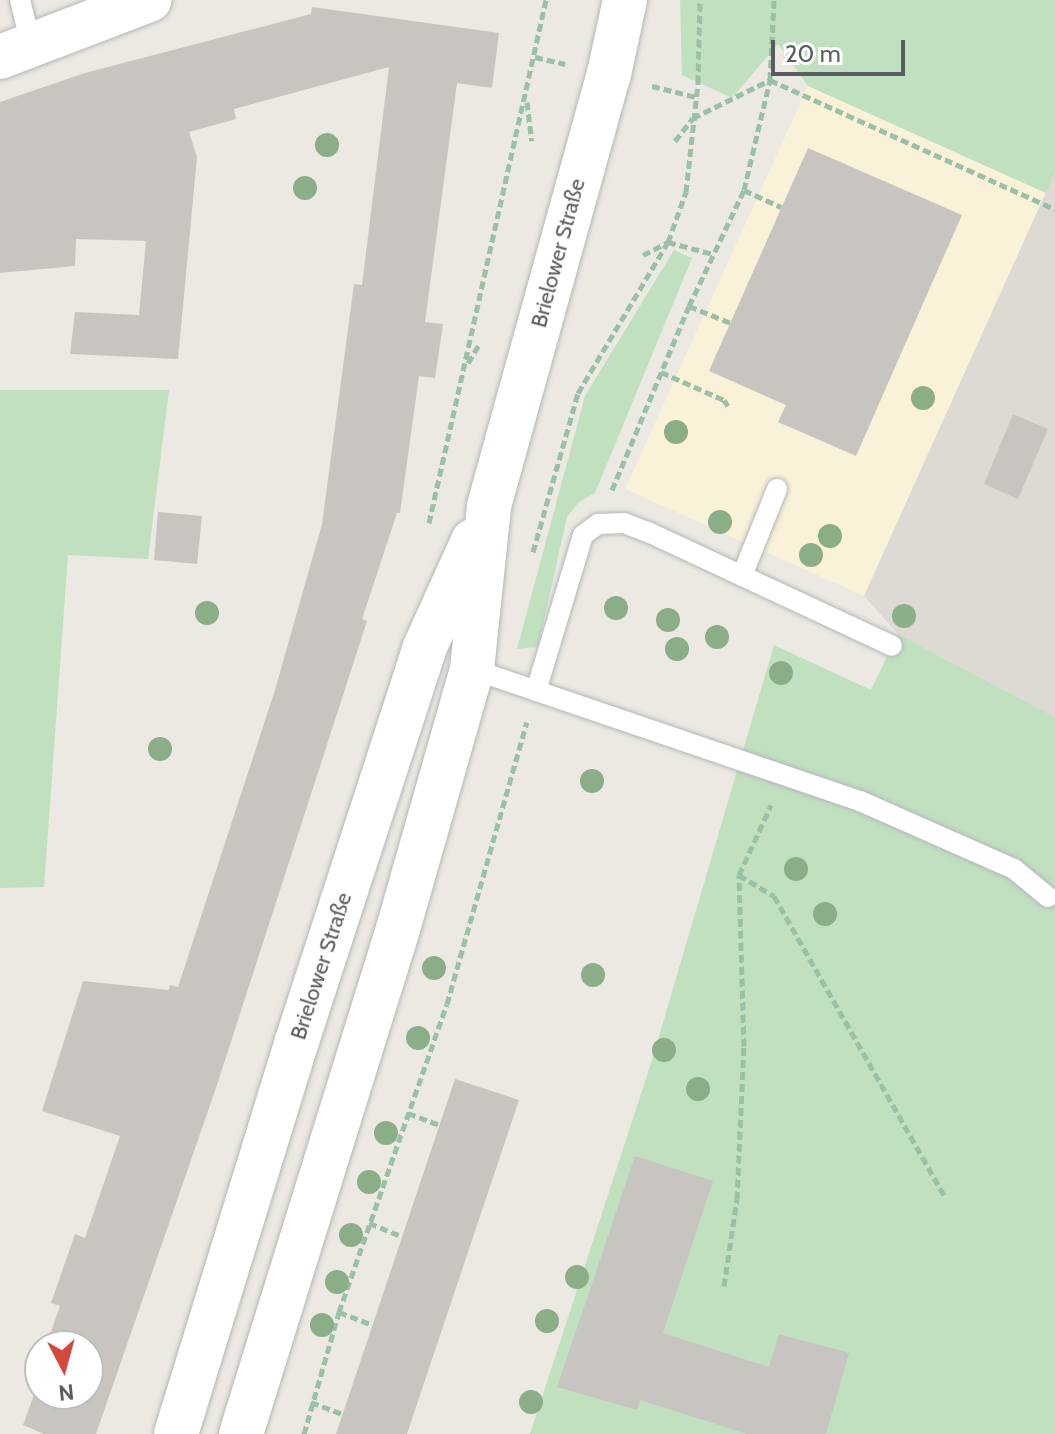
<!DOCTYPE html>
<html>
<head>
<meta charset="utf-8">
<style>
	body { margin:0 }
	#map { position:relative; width:1055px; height:1434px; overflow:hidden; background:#ebe9e1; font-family:Cabin,sans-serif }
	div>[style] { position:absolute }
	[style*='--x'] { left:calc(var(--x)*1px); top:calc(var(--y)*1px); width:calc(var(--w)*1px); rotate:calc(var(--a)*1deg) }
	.commercial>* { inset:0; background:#f9f1d8 }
	.education>* { inset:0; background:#dddad3 }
	.green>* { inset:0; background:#c1e0c0 }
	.building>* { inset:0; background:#c8c5c0 }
	.path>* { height:5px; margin-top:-2.5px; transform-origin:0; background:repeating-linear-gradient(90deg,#9ac0a5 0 8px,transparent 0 12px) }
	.roads { filter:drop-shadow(0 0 2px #b4b7ba) drop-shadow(0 0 2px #b4b7ba) }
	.service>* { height:20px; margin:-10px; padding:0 10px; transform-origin:10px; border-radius:10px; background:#fff }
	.secondary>* { height:44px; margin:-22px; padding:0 22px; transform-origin:22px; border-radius:22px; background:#fff }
	.trees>* { width:24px; height:24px; margin:-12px; border-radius:50%; background:#8bad88 }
	span { translate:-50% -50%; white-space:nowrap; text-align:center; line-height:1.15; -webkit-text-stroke:6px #fff; paint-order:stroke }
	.street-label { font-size:22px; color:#5a5d60 }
	.north { position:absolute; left:24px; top:1330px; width:80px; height:80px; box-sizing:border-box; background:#fff; border:2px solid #bdbebf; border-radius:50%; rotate:174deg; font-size:22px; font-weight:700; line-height:32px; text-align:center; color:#5a5d60 }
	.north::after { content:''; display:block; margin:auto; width:28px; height:36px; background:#d4483e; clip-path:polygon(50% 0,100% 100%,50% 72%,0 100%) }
	.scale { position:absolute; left:771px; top:40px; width:134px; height:36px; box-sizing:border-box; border:4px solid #5a5d60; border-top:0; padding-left:10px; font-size:24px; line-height:28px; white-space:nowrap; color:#5a5d60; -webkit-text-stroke:6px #fff; paint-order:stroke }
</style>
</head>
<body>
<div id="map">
	<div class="commercial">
		<i style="clip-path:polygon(808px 86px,1046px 193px,864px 596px,625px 489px)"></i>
	</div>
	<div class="education">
		<i style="clip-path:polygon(1055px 172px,1055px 717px,898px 634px,864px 596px)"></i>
	</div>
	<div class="green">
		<i style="clip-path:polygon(680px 0,1055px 0,1055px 172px,1046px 193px,808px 86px,778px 44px,732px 98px,682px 75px)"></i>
		<i style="clip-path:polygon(674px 250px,692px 258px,595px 493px,579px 502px,567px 517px,538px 647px,517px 649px,585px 396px)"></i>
		<i style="clip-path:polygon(0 390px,169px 390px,148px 559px,68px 555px,44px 887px,0 888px)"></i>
		<i style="clip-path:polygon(898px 634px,1055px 717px,1055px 1434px,530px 1434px,652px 1060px,774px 645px,871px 690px)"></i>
	</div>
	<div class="building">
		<i style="clip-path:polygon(312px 7px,499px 33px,492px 88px,457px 83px,425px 322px,443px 324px,435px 378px,419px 376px,400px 513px,397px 513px,362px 619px,367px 621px,217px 1085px,96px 1434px,44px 1434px,23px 1425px,40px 1378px,40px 1394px,88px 1394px,88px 1346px,46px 1346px,60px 1306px,51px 1303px,75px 1234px,85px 1238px,120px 1136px,42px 1111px,83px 981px,169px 990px,170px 985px,178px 987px,275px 690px,322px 524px,354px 284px,362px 285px,389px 67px,234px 109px,236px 119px,189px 132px,197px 157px,178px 359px,70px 354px,75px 312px,139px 315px,146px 241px,76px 239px,75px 266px,0 273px,0 102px,85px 73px,311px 14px)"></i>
		<i style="clip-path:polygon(808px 148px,962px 215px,856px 456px,778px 422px,786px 405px,709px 371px)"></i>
		<i style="clip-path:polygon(1013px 414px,1048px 429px,1018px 499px,984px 484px)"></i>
		<i style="clip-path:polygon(158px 512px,202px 516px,197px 564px,154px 560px)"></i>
		<i style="clip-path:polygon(455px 1079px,519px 1100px,407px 1434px,336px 1434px)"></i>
		<i style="clip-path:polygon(635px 1156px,713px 1181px,663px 1333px,769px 1367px,779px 1334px,849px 1353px,826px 1434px,747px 1434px,640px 1400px,637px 1410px,557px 1387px)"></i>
	</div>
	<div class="path">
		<i style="--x:535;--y:57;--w:31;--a:13"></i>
		<i style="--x:652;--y:86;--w:45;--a:14"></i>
		<i style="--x:527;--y:102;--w:39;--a:83"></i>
		<i style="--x:675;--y:141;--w:29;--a:-52"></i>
		<i style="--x:693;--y:118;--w:86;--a:-26.3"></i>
		<i style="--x:770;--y:80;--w:313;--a:24.4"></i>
		<i style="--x:744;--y:190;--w:41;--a:24.7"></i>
		<i style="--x:643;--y:255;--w:28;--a:-27"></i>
		<i style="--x:668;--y:242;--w:47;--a:14.9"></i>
		<i style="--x:689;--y:306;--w:45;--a:22"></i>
		<i style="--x:468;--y:363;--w:21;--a:-59"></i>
		<i style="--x:661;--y:372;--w:69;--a:24"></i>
		<i style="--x:724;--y:400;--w:7;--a:56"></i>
		<i style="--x:612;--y:490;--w:199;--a:-67.3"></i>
		<i style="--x:689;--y:306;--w:128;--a:-64.6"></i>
		<i style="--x:744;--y:190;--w:113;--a:-76.7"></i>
		<i style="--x:770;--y:80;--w:80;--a:-87.1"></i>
		<i style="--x:429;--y:523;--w:536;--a:-77.39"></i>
		<i style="--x:533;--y:552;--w:165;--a:-74.2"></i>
		<i style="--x:578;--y:393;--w:176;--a:-59.2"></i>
		<i style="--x:668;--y:242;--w:53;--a:-70.2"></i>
		<i style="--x:686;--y:192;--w:110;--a:-83.7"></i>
		<i style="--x:698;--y:83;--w:83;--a:-88.6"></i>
		<i style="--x:739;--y:875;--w:41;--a:31"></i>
		<i style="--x:774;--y:896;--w:346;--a:60.4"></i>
		<i style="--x:408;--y:1113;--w:34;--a:21"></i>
		<i style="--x:369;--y:1223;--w:35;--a:22"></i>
		<i style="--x:724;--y:1286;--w:88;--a:-81.5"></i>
		<i style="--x:737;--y:1199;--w:153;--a:-87.4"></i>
		<i style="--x:744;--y:1046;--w:171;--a:-91.7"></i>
		<i style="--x:739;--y:875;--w:77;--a:-65.4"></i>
		<i style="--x:339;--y:1312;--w:36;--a:21"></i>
		<i style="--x:311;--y:1402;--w:34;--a:21"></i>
		<i style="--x:304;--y:1434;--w:127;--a:-74"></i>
		<i style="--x:339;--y:1312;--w:326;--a:-70.7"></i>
		<i style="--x:447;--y:1004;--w:293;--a:-74.2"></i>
	</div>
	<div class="roads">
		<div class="service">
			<i style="--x:20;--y:0;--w:45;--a:76"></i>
			<i style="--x:742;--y:576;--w:94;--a:-68.1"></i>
			<i style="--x:472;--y:669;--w:410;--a:18.8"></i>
			<i style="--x:860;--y:801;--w:168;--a:23.8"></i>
			<i style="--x:1014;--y:869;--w:44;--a:39.5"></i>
			<i style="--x:536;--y:691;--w:163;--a:-73.2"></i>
			<i style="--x:583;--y:535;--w:19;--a:-36"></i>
			<i style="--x:598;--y:524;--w:26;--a:-2"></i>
			<i style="--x:624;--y:523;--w:26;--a:21"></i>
			<i style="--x:648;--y:532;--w:269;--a:25"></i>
		</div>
		<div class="secondary">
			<i style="--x:0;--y:57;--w:160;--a:-20.9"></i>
			<i style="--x:176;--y:1434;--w:411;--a:-72.9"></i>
			<i style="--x:297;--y:1041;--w:412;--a:-72"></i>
			<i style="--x:424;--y:649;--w:119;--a:-65.6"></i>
			<i style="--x:241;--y:1434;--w:529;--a:-72.73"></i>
			<i style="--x:398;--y:929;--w:270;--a:-74.1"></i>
			<i style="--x:472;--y:669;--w:164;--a:-84"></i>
			<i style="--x:489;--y:506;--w:448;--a:-74.5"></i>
			<i style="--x:609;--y:74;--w:76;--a:-77.8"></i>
		</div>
	</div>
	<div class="trees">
		<i style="left:327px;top:145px"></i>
		<i style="left:305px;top:188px"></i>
		<i style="left:923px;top:398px"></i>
		<i style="left:676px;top:432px"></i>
		<i style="left:720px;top:522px"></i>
		<i style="left:830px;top:536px"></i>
		<i style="left:811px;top:555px"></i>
		<i style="left:616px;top:608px"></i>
		<i style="left:207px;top:613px"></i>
		<i style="left:904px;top:616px"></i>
		<i style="left:668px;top:620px"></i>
		<i style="left:717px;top:637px"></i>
		<i style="left:677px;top:649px"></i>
		<i style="left:781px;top:673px"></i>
		<i style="left:160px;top:749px"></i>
		<i style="left:592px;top:781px"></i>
		<i style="left:796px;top:869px"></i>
		<i style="left:825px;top:914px"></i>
		<i style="left:434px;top:968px"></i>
		<i style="left:593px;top:975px"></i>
		<i style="left:418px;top:1038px"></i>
		<i style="left:664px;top:1050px"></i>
		<i style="left:698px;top:1089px"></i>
		<i style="left:386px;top:1133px"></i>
		<i style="left:369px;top:1182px"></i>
		<i style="left:351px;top:1235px"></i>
		<i style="left:577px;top:1277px"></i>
		<i style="left:337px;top:1282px"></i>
		<i style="left:547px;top:1321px"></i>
		<i style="left:322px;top:1325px"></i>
		<i style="left:531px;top:1402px"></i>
	</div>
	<div class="street-label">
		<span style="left:558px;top:253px;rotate:-75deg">Brielower Straße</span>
		<span style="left:321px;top:966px;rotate:-72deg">Brielower Straße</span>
	</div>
	<div class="north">N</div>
	<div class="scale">20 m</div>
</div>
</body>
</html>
